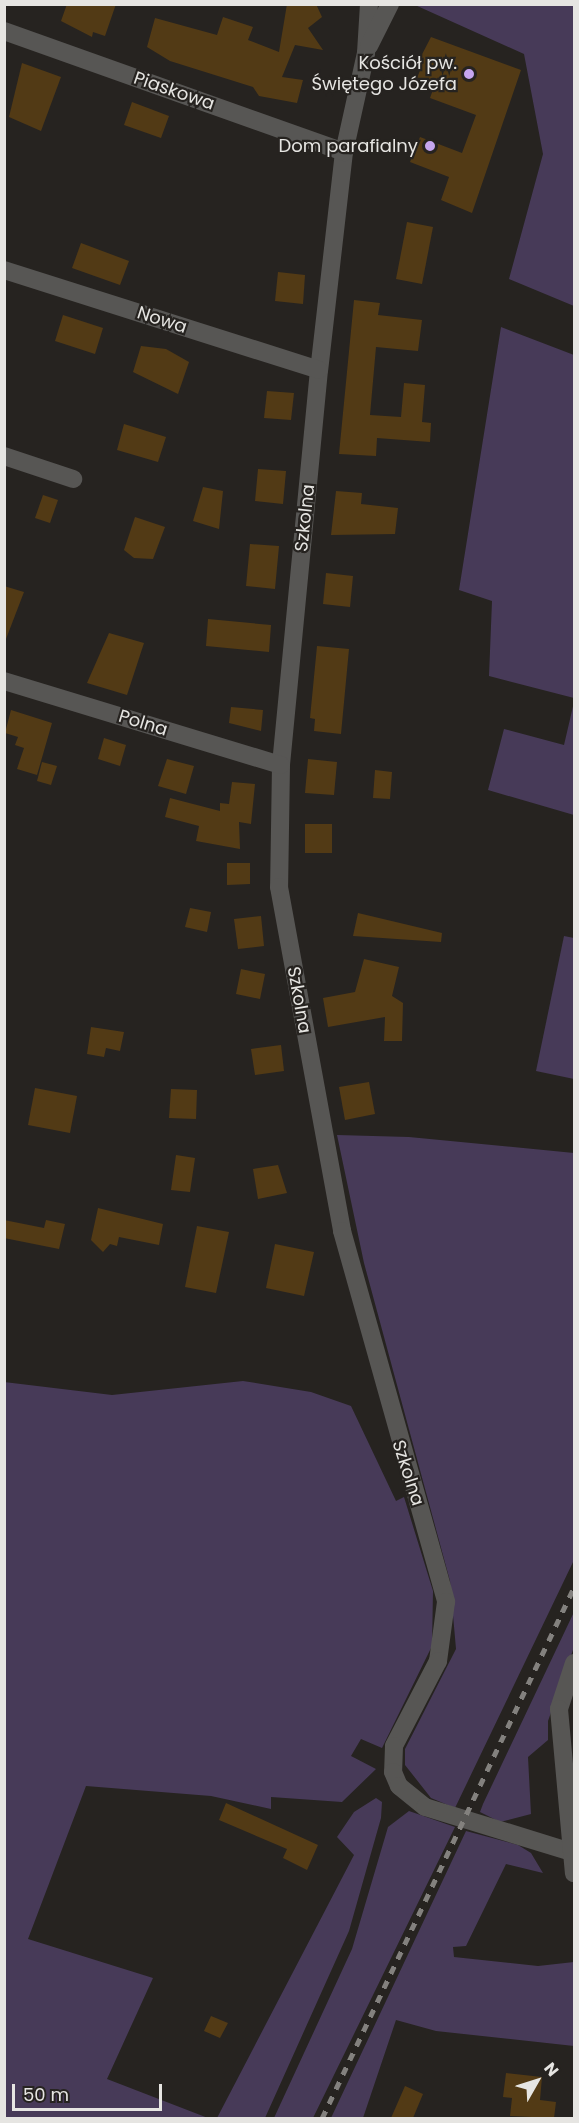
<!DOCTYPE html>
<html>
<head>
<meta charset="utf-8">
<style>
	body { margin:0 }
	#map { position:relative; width:579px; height:2123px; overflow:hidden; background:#262320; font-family:Poppins,sans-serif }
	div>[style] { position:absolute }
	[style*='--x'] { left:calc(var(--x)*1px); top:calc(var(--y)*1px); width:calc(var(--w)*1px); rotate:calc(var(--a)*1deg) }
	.green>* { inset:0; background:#473a58 }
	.building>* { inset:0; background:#523a15 }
	.minor>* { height:18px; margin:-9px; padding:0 9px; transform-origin:9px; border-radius:9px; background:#575654 }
	.rail>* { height:4.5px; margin-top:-2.25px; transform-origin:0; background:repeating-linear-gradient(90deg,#83817e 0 8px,transparent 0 16px) }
	.dots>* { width:16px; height:16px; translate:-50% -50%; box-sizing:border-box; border:3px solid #262320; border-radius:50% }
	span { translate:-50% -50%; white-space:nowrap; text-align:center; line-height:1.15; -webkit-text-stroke:4.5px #262320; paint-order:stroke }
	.poi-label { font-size:18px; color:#e6e5e2 }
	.right { translate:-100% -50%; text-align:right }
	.street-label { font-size:18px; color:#e6e5e2 }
	.frame { position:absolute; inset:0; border:6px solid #e6e5e2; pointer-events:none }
	.north { position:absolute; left:507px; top:2051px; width:60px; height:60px; -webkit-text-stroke:4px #262320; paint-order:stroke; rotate:51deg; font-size:16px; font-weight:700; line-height:24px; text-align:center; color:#e6e5e2 }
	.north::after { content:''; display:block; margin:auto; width:21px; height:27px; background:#e6e5e2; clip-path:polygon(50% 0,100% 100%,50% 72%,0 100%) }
	.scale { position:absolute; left:12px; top:2084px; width:150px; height:27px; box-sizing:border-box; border:3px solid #e6e5e2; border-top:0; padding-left:8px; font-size:18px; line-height:21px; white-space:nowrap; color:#e6e5e2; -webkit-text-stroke:4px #262320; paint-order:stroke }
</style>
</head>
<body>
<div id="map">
	<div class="green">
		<i style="clip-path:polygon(415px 5px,574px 5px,574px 306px,509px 279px,543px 154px,524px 54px)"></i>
		<i style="clip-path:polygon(501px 327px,574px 355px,574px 698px,489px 676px,492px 601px,459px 590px)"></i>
		<i style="clip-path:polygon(574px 702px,574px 815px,488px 790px,504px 729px,564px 745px)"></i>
		<i style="clip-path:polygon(564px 936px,574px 938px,574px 1079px,536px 1071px)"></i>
		<i style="clip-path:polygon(337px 1135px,409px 1137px,574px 1153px,574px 1560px,455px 1808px,431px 1798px,405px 1765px,405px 1749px,456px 1649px,450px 1581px,364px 1263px)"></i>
		<i style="clip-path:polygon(243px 1381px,311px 1392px,351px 1406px,396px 1501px,404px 1497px,433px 1591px,432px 1646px,382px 1748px,361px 1739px,351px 1756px,376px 1769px,342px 1802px,271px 1797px,271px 1809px,211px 1796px,86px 1786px,28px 1939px,153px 1978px,107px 2079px,208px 2118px,5px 2118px,4px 1382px,112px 1395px)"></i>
		<i style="clip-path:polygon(574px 1612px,574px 1647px,548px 1721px,548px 1740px,528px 1757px,531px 1814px,500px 1822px,480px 1812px,483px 1804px)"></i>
		<i style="clip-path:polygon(376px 1798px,382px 1802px,381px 1818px,349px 1931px,265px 2118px,217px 2118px,354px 1855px,337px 1837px,354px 1812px)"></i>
		<i style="clip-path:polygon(409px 1811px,455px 1827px,313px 2118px,274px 2118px,352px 1949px,388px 1827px)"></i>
		<i style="clip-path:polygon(466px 1831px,518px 1845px,531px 1853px,543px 1873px,506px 1864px,466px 1946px,453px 1947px,454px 1957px,538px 1966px,574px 1962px,574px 2046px,436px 2031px,396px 2020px,363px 2118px,331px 2118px)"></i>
	</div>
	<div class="building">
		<i style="clip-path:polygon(67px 4px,116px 4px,105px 36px,93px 32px,92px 37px,61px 21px)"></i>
		<i style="clip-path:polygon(287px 4px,316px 4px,322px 17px,308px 28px,323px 50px,295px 45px,282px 77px,303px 80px,297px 103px,259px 96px,253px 87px,170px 61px,147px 47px,155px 18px,217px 35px,223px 17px,253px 27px,248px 40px,279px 52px)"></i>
		<i style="clip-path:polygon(431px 37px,521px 70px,472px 213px,441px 200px,449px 177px,410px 162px,420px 137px,462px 153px,476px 115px,430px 98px,435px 84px,417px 78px,421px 68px,416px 66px)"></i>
		<i style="clip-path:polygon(22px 63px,61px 77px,41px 131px,9px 117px)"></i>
		<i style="clip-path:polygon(132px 102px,169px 116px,161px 138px,124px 125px)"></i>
		<i style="clip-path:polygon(407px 222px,433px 227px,422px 284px,396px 279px)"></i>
		<i style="clip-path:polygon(81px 243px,129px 261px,120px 285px,72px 268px)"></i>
		<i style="clip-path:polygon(278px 272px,305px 275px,303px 304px,275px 301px)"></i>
		<i style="clip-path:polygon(354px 300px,380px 303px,378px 315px,422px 320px,418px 351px,376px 347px,370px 415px,401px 417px,404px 383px,425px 385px,422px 422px,431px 423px,430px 442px,377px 438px,376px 456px,339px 454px)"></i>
		<i style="clip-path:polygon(63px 315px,103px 328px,95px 354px,55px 341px)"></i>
		<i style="clip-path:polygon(141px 346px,166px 349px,189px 362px,178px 394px,133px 372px)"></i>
		<i style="clip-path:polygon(267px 391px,294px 393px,291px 420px,264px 418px)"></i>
		<i style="clip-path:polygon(124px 424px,166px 437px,158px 462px,117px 450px)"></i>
		<i style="clip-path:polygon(258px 469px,286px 471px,283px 504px,255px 501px)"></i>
		<i style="clip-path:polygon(203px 487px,223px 491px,219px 529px,193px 521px)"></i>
		<i style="clip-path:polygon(336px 491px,362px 493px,361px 504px,398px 508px,395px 534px,331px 535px)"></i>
		<i style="clip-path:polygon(43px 495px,58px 500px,50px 523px,35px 518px)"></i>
		<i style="clip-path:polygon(135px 517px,165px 527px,153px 559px,134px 558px,124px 550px)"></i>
		<i style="clip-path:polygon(250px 544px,279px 546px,275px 589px,246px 586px)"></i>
		<i style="clip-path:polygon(326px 573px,353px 576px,350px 607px,323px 604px)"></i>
		<i style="clip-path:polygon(4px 586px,24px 592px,6px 639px,4px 639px)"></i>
		<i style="clip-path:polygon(208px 619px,271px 625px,269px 652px,206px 646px)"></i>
		<i style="clip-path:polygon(109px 633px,144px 643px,127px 695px,87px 683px)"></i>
		<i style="clip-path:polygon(317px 646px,349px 649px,341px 734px,314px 731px,315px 719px,310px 718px)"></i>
		<i style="clip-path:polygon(231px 707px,263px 710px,261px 731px,229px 723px)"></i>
		<i style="clip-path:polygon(11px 710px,52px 723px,37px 775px,17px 769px,24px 748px,15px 745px,18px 737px,5px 733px)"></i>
		<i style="clip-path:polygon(104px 738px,126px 745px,120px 766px,98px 759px)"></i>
		<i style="clip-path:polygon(167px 759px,194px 766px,186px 794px,158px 786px)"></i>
		<i style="clip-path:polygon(308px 759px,337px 762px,334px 795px,305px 793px)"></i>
		<i style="clip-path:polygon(42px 762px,57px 766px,51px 785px,37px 781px)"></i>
		<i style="clip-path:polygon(375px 770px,392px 772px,390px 799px,373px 798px)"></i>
		<i style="clip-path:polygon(232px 782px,255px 784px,251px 824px,239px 822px,240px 849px,196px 841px,199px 826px,165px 817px,170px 798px,220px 811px,220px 803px,229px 804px)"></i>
		<i style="clip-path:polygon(305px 824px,332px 824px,332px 853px,305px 853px)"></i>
		<i style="clip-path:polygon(227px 863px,250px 863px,250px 884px,227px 885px)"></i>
		<i style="clip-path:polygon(190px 908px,211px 912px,207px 932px,185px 927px)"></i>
		<i style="clip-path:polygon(358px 913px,442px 933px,441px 942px,353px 936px)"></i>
		<i style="clip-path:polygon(261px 916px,264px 946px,238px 949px,234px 919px)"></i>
		<i style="clip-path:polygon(364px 959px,399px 967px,392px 996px,403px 1003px,402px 1041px,384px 1041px,385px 1017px,328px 1027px,323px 998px,355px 992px)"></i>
		<i style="clip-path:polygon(241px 969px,265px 974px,260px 999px,236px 994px)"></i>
		<i style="clip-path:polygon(91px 1027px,124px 1032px,120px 1051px,106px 1048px,104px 1057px,87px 1054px)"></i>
		<i style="clip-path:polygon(281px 1045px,284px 1071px,255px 1075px,251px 1049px)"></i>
		<i style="clip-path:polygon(369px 1082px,375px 1114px,345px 1120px,339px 1087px)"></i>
		<i style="clip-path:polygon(35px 1088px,77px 1096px,70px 1133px,28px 1125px)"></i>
		<i style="clip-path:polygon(171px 1089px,197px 1090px,196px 1119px,169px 1118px)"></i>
		<i style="clip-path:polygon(176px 1155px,195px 1158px,190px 1192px,171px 1190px)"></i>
		<i style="clip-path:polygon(278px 1165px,287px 1193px,258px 1199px,253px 1169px)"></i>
		<i style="clip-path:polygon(98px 1208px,163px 1224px,159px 1245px,119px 1237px,117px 1246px,110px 1244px,103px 1252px,91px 1240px)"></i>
		<i style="clip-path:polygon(4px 1220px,44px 1228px,46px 1220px,65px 1224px,59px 1249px,4px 1238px)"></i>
		<i style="clip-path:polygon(197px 1226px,229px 1232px,216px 1293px,185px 1287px)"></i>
		<i style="clip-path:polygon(275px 1244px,314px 1252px,304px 1296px,266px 1288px)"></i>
		<i style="clip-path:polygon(226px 1803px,318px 1845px,307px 1870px,283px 1858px,287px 1849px,219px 1820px)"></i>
		<i style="clip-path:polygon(211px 2016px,228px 2023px,220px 2038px,204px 2031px)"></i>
		<i style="clip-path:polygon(506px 2073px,542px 2077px,540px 2100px,556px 2102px,554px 2118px,510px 2116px,512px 2098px,503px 2097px)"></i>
		<i style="clip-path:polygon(405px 2086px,423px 2094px,413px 2118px,391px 2118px)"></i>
	</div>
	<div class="minor">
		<i style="--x:369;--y:4;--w:49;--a:93.5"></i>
		<i style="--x:366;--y:53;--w:101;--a:102.5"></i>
		<i style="--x:344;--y:152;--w:219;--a:96.5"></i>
		<i style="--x:319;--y:370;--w:397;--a:95.5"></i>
		<i style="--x:281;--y:765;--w:122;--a:90.9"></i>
		<i style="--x:279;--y:887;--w:350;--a:79.6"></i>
		<i style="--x:342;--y:1231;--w:385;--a:74.3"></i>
		<i style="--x:446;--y:1602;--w:60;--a:97.7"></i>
		<i style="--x:438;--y:1661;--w:96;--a:117.4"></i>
		<i style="--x:394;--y:1746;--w:26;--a:92"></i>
		<i style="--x:393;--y:1772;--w:15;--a:67"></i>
		<i style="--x:399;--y:1786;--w:33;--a:39"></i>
		<i style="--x:425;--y:1807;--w:153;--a:17.1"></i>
		<i style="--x:4;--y:31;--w:361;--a:19.6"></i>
		<i style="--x:369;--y:46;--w:47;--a:-63.4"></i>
		<i style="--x:4;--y:270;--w:330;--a:17.6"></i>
		<i style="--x:4;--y:456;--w:73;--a:18.4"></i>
		<i style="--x:4;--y:681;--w:289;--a:16.9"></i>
		<i style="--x:574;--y:1663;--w:48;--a:108.1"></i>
		<i style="--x:559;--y:1709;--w:165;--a:84.8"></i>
	</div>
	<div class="rail">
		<i style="--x:322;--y:2118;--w:588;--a:-64.61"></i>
	</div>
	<div class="dots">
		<i style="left:469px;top:74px;background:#c6a6f0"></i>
		<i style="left:430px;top:146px;background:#c6a6f0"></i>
	</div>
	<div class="poi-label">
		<span class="right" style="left:457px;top:74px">Kościół pw.<br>Świętego Józefa</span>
		<span class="right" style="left:418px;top:146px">Dom parafialny</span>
	</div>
	<div class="street-label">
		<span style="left:174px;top:91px;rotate:19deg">Piaskowa</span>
		<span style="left:162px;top:320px;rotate:18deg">Nowa</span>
		<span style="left:305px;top:518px;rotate:-84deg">Szkolna</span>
		<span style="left:143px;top:723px;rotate:17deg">Polna</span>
		<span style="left:299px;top:1000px;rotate:80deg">Szkolna</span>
		<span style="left:408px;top:1473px;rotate:72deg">Szkolna</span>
	</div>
	<div class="frame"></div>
	<div class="north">N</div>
	<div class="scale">50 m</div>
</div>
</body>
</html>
